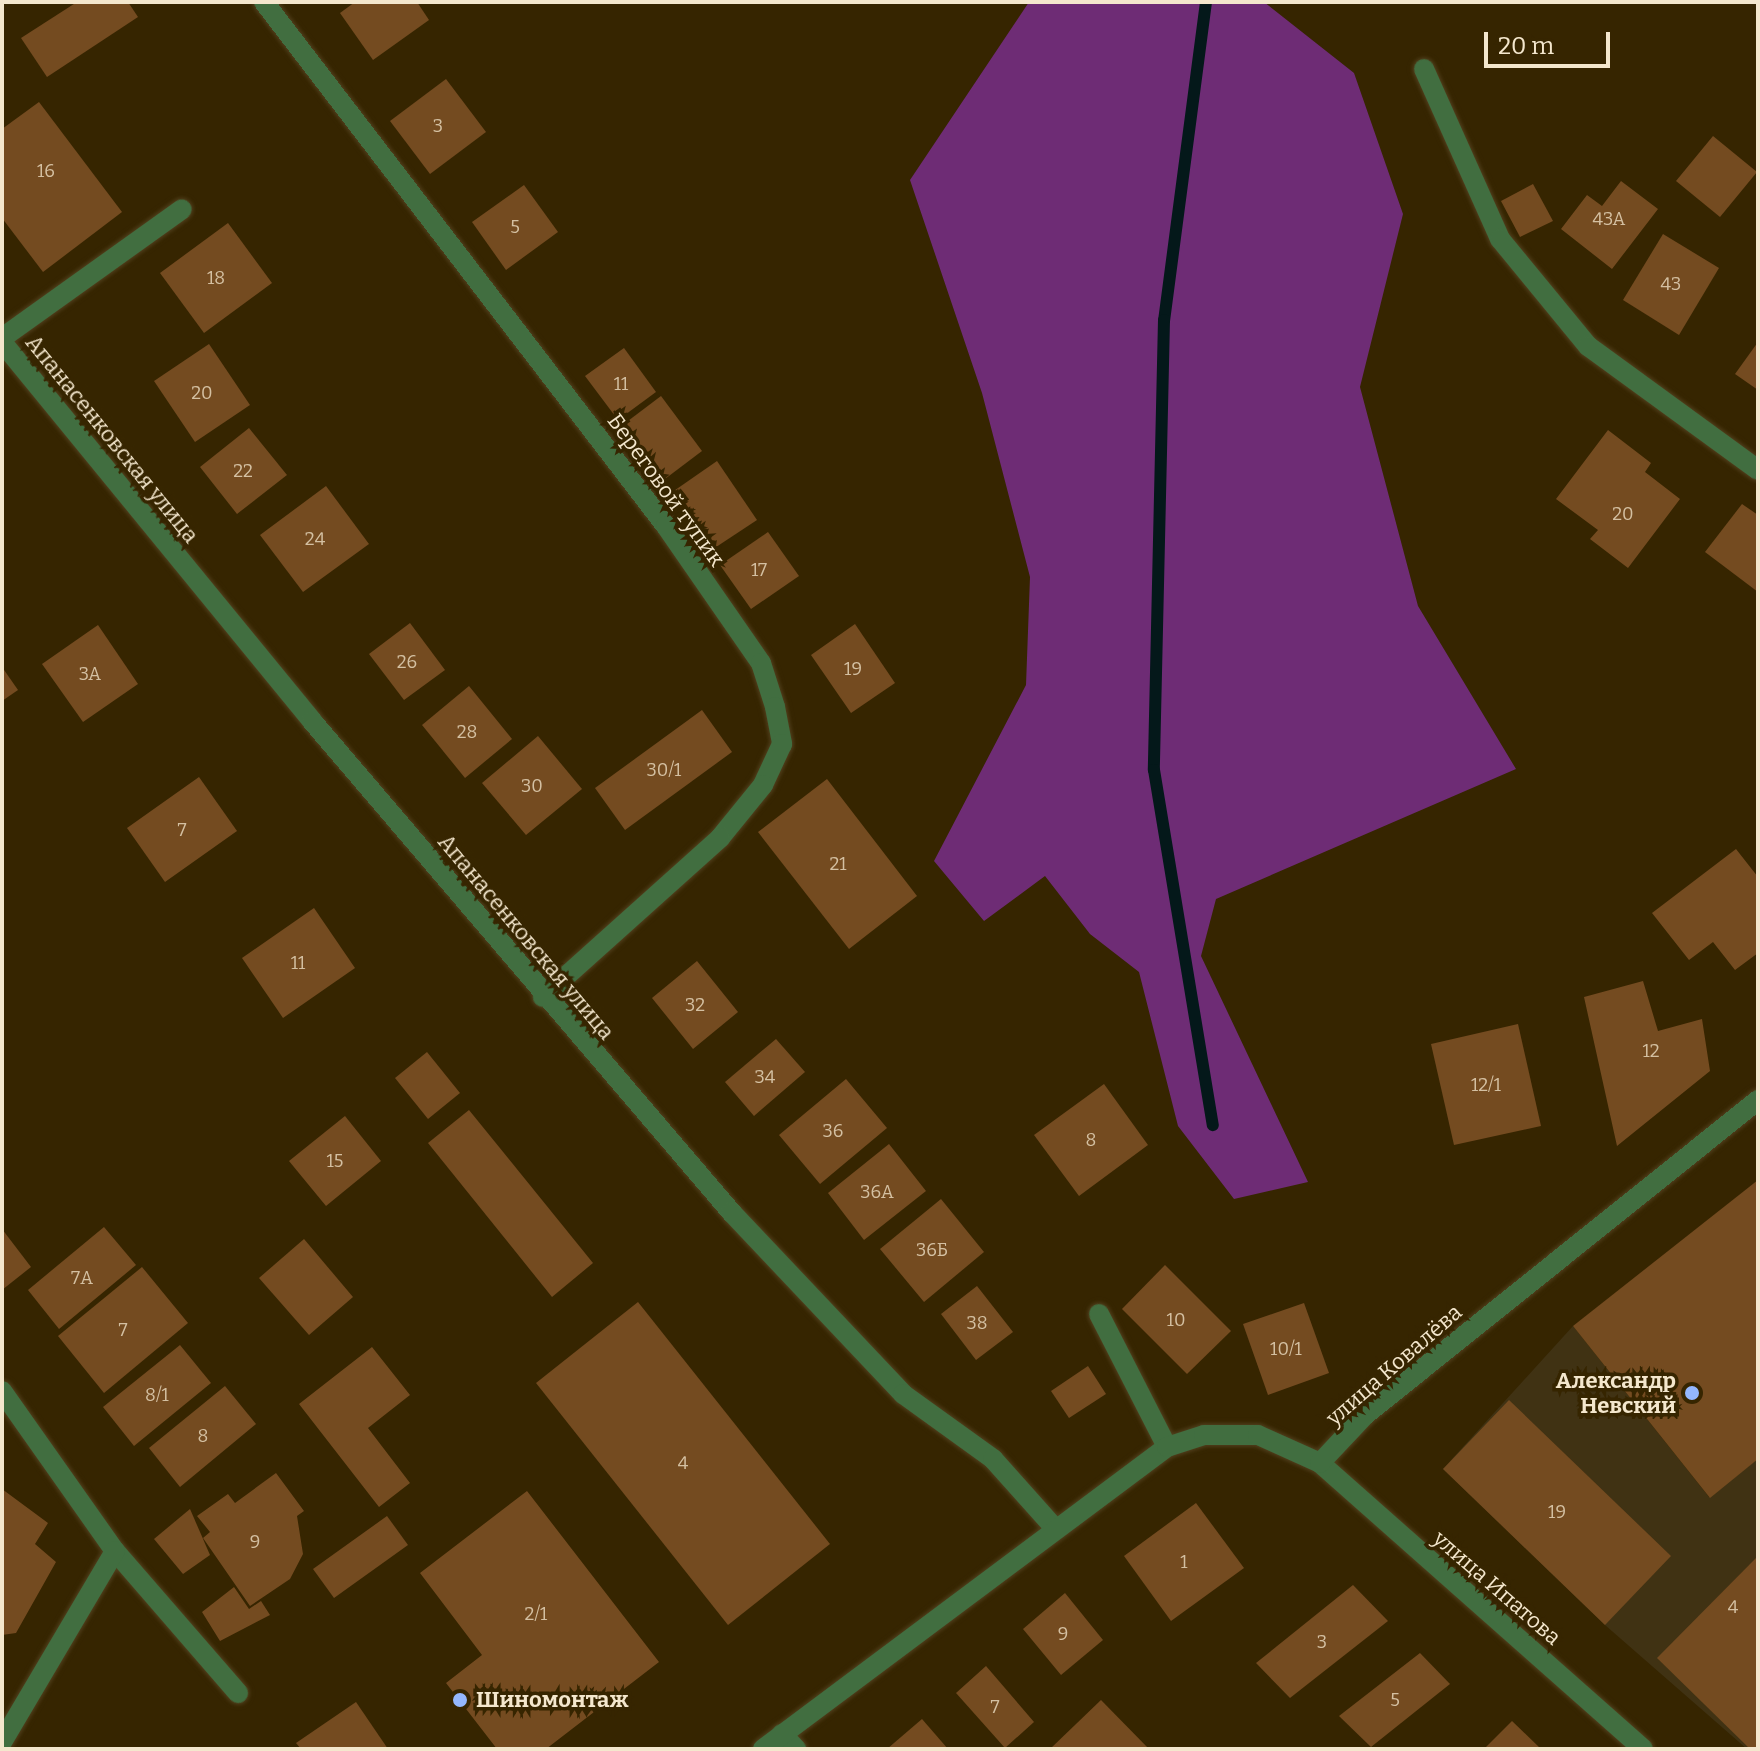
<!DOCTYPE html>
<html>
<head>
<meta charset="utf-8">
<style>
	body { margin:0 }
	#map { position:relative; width:1760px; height:1751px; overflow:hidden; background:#362500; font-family:Bitter,serif }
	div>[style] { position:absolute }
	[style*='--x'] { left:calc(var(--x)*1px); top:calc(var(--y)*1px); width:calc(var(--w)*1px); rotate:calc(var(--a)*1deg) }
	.built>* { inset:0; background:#403213 }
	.forest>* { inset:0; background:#6e2c75 }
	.stream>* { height:12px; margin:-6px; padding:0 6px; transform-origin:6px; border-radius:6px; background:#04181a }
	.building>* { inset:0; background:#744b20 }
	.roads { filter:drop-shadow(0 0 2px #51401d) drop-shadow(0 0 2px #51401d) }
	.lane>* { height:20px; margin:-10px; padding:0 10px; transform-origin:10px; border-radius:10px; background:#416e40 }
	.street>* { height:20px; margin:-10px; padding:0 10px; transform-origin:10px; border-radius:10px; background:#416e40 }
	.dots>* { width:22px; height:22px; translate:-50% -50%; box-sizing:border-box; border:4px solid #362500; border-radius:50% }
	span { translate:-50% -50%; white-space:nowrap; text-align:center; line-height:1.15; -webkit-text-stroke:7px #362500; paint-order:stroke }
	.number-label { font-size:18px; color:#d4c0a2 }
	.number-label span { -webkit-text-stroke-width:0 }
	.street-label { font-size:22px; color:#f4e7cd }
	.poi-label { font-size:22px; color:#f4e7cd; font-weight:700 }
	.right { translate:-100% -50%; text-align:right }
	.left { translate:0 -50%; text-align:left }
	.frame { position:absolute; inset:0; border:4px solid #f4e7cd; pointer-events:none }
	.scale { position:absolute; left:1484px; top:32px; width:126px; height:36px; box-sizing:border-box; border:4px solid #f4e7cd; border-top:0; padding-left:10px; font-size:24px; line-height:28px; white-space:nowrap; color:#f4e7cd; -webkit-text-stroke:6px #362500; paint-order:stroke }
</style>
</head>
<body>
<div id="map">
	<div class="built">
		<i style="clip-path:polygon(1573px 1326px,1709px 1497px,1758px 1459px,1758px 1749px,1747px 1749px,1605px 1625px,1443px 1469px)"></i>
	</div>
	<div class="forest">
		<i style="clip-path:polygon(1029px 2px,1264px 2px,1354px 73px,1403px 214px,1360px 387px,1418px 606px,1516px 769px,1216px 899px,1201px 956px,1308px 1182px,1234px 1199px,1178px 1126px,1139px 972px,1090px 934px,1045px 876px,984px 921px,934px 861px,1026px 685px,1030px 577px,982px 393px,910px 180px)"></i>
	</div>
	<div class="stream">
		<i style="--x:1206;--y:2;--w:321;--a:97.5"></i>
		<i style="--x:1164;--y:320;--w:450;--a:91.3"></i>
		<i style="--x:1154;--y:770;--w:360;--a:80.6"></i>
	</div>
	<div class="building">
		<i style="clip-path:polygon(77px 2px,128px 2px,138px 17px,47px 77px,21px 38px)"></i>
		<i style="clip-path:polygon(355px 2px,417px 2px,429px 20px,373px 60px,340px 13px)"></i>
		<i style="clip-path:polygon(446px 79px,486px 132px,430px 174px,390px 121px)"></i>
		<i style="clip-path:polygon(39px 102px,122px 212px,43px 272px,2px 218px,2px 129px)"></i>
		<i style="clip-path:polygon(1713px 136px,1757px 172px,1720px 217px,1676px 181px)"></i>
		<i style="clip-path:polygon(1621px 181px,1658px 209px,1612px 269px,1561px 229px,1587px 195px,1602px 206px)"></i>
		<i style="clip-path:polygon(1533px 184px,1553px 221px,1520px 237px,1501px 201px)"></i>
		<i style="clip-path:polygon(524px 185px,558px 232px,506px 270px,472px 222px)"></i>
		<i style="clip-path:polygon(228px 223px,272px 283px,204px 333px,160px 273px)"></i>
		<i style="clip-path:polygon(1663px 234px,1719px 268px,1679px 335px,1623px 300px)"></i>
		<i style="clip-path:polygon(1758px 342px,1758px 390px,1735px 374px)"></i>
		<i style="clip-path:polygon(209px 344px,250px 405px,195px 442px,154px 381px)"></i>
		<i style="clip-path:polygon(624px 348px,656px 392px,618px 420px,585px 376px)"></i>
		<i style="clip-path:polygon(661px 396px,702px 451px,657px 485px,616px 430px)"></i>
		<i style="clip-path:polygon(249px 428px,287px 475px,237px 514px,200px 467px)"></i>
		<i style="clip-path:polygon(1608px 430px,1651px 463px,1645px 472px,1680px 499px,1628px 568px,1590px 539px,1598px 530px,1556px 499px)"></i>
		<i style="clip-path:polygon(717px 461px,757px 520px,707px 553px,668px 495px)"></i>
		<i style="clip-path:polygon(326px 486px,369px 544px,303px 592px,260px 535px)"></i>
		<i style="clip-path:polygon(1742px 504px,1758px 515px,1758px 592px,1705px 552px)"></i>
		<i style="clip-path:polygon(768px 532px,799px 576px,751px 609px,720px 565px)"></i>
		<i style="clip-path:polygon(410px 623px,445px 670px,404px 700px,369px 654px)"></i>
		<i style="clip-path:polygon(855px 624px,895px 683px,851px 713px,811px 655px)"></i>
		<i style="clip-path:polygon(98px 625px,138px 684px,83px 722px,42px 664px)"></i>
		<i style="clip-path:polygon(2px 667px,18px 690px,2px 701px)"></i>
		<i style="clip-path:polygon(469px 686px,512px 739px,465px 778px,422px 725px)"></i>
		<i style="clip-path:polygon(702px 710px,732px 752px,625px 830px,595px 788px)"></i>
		<i style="clip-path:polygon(538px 736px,582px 789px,526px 835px,482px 783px)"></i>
		<i style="clip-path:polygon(199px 777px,237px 831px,165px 882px,127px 828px)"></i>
		<i style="clip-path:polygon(827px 779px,917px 896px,849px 949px,758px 832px)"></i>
		<i style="clip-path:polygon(1736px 849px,1758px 877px,1758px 953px,1735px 970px,1713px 942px,1689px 960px,1652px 913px)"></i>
		<i style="clip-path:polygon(314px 908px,355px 968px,283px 1018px,242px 958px)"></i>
		<i style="clip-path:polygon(697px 961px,738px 1012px,693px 1049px,652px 998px)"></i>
		<i style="clip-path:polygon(1643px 981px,1658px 1031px,1702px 1019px,1710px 1071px,1617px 1146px,1584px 997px)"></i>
		<i style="clip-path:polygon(1518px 1024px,1541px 1126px,1454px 1145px,1431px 1044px)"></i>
		<i style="clip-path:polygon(776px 1039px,805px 1072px,754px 1116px,725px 1082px)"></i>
		<i style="clip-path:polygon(427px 1052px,460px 1093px,428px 1119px,395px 1078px)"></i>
		<i style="clip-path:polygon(846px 1079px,887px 1128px,820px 1184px,779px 1135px)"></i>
		<i style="clip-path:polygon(1104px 1084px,1148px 1145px,1079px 1196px,1034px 1135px)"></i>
		<i style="clip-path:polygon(469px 1110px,593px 1263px,552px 1297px,428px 1143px)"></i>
		<i style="clip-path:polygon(345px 1116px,381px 1161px,326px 1206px,289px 1161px)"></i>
		<i style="clip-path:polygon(889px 1144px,926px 1191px,864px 1240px,828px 1193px)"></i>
		<i style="clip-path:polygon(1758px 1180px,1758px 1459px,1710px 1498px,1573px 1326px)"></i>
		<i style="clip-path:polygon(941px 1199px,984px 1252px,924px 1302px,880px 1249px)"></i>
		<i style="clip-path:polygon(104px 1227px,136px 1265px,59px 1329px,28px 1290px)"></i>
		<i style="clip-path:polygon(2px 1229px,31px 1267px,2px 1290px)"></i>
		<i style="clip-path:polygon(304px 1239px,353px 1297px,309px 1335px,259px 1278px)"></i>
		<i style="clip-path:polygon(1165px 1265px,1231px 1331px,1187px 1374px,1122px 1309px)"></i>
		<i style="clip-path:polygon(142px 1267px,188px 1323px,104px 1393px,58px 1336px)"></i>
		<i style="clip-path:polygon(977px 1286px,1013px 1332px,976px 1360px,941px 1314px)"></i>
		<i style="clip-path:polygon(638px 1302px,830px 1544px,728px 1625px,536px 1383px)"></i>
		<i style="clip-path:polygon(1304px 1303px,1329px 1373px,1268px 1395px,1243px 1324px)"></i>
		<i style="clip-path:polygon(180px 1345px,211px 1383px,134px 1446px,103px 1407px)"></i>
		<i style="clip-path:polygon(372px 1347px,410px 1395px,368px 1428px,410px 1483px,379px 1507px,299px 1404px)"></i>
		<i style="clip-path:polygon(1088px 1366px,1106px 1394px,1069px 1418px,1051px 1391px)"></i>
		<i style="clip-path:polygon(225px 1386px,256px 1424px,180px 1487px,149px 1448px)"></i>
		<i style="clip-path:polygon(1509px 1400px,1671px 1556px,1605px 1625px,1443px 1469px)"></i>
		<i style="clip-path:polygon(276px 1473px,304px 1511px,297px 1516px,303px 1554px,290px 1579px,250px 1606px,203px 1538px,210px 1532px,197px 1516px,228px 1494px,235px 1503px)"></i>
		<i style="clip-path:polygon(2px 1489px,48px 1523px,35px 1544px,56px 1562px,16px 1633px,2px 1635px)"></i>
		<i style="clip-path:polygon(527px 1491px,659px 1662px,546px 1749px,497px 1749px,446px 1683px,482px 1655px,420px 1573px)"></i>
		<i style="clip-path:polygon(1196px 1503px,1244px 1568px,1171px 1621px,1124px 1556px)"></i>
		<i style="clip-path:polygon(190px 1509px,210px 1555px,183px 1574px,154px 1539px)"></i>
		<i style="clip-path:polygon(387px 1516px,408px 1545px,334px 1598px,313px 1569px)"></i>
		<i style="clip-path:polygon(1758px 1556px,1758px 1749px,1750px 1749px,1657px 1658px)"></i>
		<i style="clip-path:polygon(1353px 1585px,1388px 1621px,1290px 1698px,1256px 1663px)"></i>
		<i style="clip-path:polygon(234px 1587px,249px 1609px,261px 1601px,270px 1615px,220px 1641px,202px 1612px)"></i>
		<i style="clip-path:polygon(1065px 1593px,1103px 1640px,1061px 1675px,1023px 1629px)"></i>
		<i style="clip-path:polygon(1420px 1653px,1450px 1684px,1371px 1747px,1339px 1716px)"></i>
		<i style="clip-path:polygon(986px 1666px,1034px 1722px,1005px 1748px,956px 1693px)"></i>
		<i style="clip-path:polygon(1101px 1700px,1149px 1749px,1050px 1749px)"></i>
		<i style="clip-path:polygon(356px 1702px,388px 1749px,301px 1749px,296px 1743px)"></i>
		<i style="clip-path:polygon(922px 1719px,948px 1749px,887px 1749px)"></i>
		<i style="clip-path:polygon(1512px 1721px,1541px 1749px,1484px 1749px)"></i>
	</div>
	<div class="roads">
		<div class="lane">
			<i style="--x:2;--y:338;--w:221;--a:-35.6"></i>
			<i style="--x:1099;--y:1314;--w:149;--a:62.9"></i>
			<i style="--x:115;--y:1551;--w:188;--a:49.1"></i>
			<i style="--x:782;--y:1734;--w:21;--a:47"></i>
		</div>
		<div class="street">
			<i style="--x:264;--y:2;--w:660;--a:52.51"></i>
			<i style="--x:666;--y:526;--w:167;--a:55.3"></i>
			<i style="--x:761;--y:663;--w:46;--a:72.3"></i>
			<i style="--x:775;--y:707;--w:38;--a:79"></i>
			<i style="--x:782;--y:744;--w:45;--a:114.9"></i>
			<i style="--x:763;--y:785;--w:68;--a:129.1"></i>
			<i style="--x:720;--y:838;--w:238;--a:138.1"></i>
			<i style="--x:1424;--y:69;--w:186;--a:65.9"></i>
			<i style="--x:1500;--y:239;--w:139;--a:50.6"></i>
			<i style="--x:1588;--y:346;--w:210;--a:36.1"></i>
			<i style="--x:2;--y:342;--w:490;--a:50.7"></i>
			<i style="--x:312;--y:721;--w:647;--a:49.51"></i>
			<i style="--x:732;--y:1213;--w:249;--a:46.6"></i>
			<i style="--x:903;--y:1394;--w:111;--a:35.8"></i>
			<i style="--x:993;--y:1459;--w:90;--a:48.2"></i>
			<i style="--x:2;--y:1391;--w:196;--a:54.8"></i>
			<i style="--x:115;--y:1551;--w:222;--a:120.6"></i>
			<i style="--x:1320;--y:1463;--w:431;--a:41.5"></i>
			<i style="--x:763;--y:1749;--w:504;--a:-36.78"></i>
			<i style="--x:1167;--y:1447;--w:39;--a:-18"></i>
			<i style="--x:1204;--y:1435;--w:54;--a:0"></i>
			<i style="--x:1258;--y:1435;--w:68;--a:24.3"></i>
			<i style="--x:1320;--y:1463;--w:66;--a:-46.8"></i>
			<i style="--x:1365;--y:1415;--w:504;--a:-38.71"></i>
		</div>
	</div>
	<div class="dots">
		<i style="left:1692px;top:1393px;background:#94b7fd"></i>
		<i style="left:460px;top:1700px;background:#94b7fd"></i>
	</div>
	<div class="number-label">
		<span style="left:438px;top:126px">3</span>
		<span style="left:46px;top:171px">16</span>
		<span style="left:1609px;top:219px">43А</span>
		<span style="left:515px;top:227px">5</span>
		<span style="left:216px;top:278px">18</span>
		<span style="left:1671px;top:284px">43</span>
		<span style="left:621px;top:384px">11</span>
		<span style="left:202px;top:393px">20</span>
		<span style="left:243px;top:471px">22</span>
		<span style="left:1623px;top:514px">20</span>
		<span style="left:315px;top:539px">24</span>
		<span style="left:759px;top:570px">17</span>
		<span style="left:407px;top:662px">26</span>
		<span style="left:853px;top:669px">19</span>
		<span style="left:90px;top:674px">3А</span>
		<span style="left:467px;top:732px">28</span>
		<span style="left:664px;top:770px">30/1</span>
		<span style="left:532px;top:786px">30</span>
		<span style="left:182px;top:830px">7</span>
		<span style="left:838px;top:864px">21</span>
		<span style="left:298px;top:963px">11</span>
		<span style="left:695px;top:1005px">32</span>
		<span style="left:1651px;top:1051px">12</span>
		<span style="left:765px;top:1077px">34</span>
		<span style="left:1486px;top:1085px">12/1</span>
		<span style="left:833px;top:1131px">36</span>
		<span style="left:1091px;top:1140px">8</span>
		<span style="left:335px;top:1161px">15</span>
		<span style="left:877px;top:1192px">36А</span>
		<span style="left:932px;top:1250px">36Б</span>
		<span style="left:82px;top:1278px">7А</span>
		<span style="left:1176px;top:1320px">10</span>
		<span style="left:977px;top:1323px">38</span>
		<span style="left:123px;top:1330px">7</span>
		<span style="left:1286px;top:1349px">10/1</span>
		<span style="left:157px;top:1395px">8/1</span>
		<span style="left:203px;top:1436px">8</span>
		<span style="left:683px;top:1463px">4</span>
		<span style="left:1557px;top:1512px">19</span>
		<span style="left:255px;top:1542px">9</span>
		<span style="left:1184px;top:1562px">1</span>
		<span style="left:1733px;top:1607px">4</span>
		<span style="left:536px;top:1614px">2/1</span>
		<span style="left:1063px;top:1634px">9</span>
		<span style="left:1322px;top:1642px">3</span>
		<span style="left:1395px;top:1700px">5</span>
		<span style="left:995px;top:1707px">7</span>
	</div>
	<div class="street-label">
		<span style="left:112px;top:439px;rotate:51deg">Апанасенковская улица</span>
		<span style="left:666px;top:490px;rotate:54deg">Береговой тупик</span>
		<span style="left:526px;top:937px;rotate:50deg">Апанасенковская улица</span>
		<span style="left:1394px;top:1365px;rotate:-41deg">улица Ковалёва</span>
		<span style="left:1497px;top:1588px;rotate:41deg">улица Ипатова</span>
	</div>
	<div class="poi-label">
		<span class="right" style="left:1676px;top:1393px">Александр<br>Невский</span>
		<span class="left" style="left:476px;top:1700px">Шиномонтаж</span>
	</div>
	<div class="frame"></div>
	<div class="scale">20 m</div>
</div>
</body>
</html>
